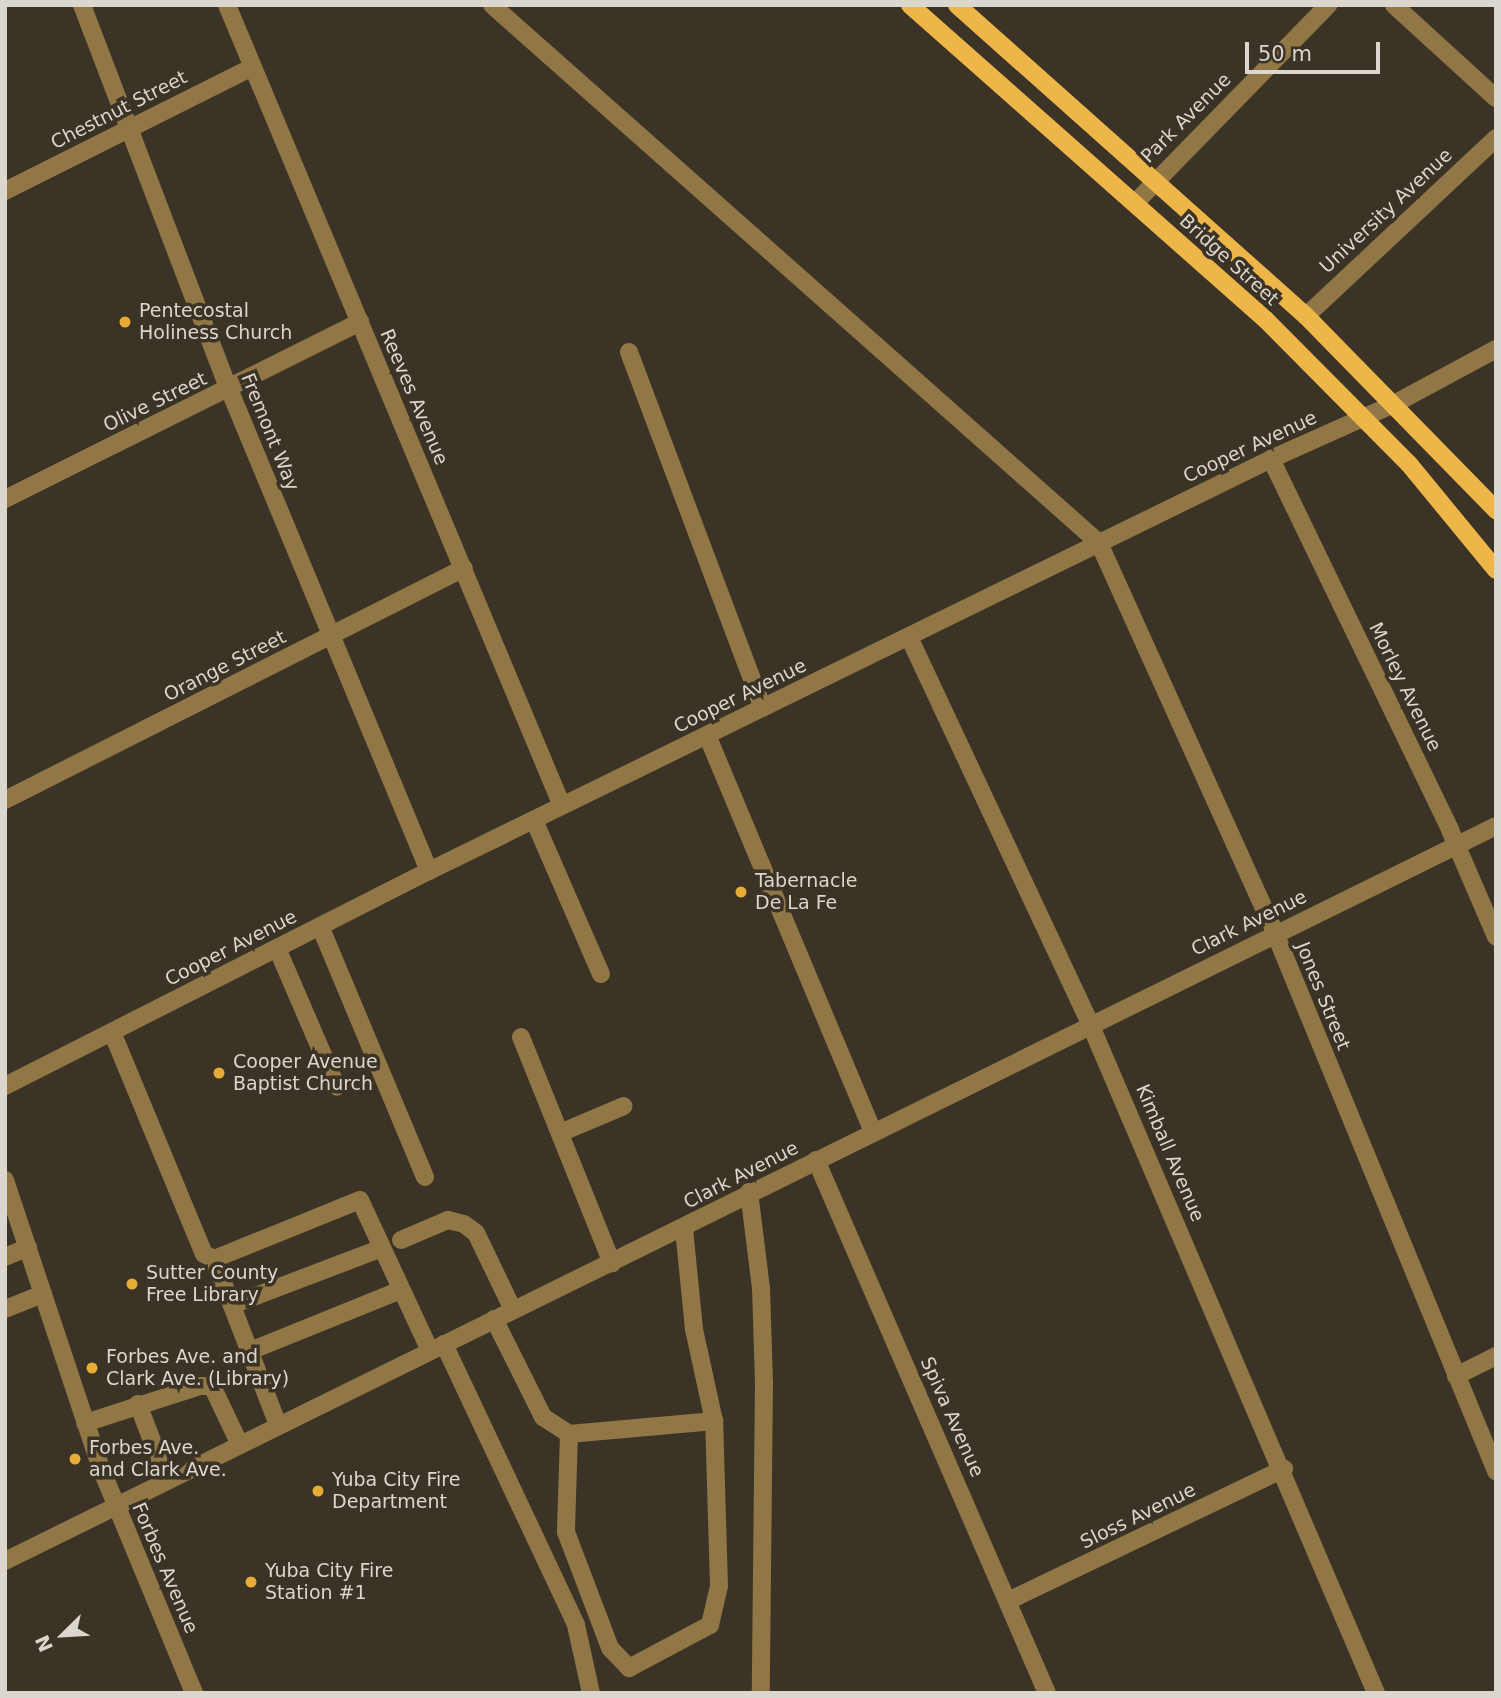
<!DOCTYPE html>
<html>
<head>
<meta charset="utf-8">
<style>
	body { margin:0 }
	#map { position:relative; width:1501px; height:1698px; overflow:hidden; background:#3a3326; font-family:"DejaVu Sans",sans-serif }
	div>[style] { position:absolute }
	[style*='--x'] { left:calc(var(--x)*1px); top:calc(var(--y)*1px); width:calc(var(--w)*1px); rotate:calc(var(--a)*1deg) }
	.minor>* { height:18px; margin:-9px; padding:0 9px; transform-origin:9px; border-radius:9px; background:#917646 }
	.major>* { height:18px; margin:-9px; padding:0 9px; transform-origin:9px; border-radius:9px; background:#eeb649 }
	.dots>* { width:19px; height:19px; translate:-50% -50%; box-sizing:border-box; border:4px solid #3a3326; border-radius:50% }
	span { translate:-50% -50%; white-space:nowrap; text-align:center; line-height:1.15; -webkit-text-stroke:7px #3a3326; paint-order:stroke }
	.street-label { font-size:19px; color:#dbd6ce }
	.poi-label { font-size:19px; color:#dbd6ce }
	.left { translate:0 -50%; text-align:left }
	.frame { position:absolute; inset:0; border:7px solid #dbd6ce; pointer-events:none }
	.north { position:absolute; left:28px; top:1600px; width:70px; height:70px; -webkit-text-stroke:5px #3a3326; paint-order:stroke; rotate:246deg; font-size:19px; font-weight:700; line-height:28px; text-align:center; color:#dbd6ce }
	.north::after { content:''; display:block; margin:auto; width:24px; height:32px; background:#dbd6ce; clip-path:polygon(50% 0,100% 100%,50% 72%,0 100%) }
	.scale { position:absolute; left:1245px; top:42px; width:135px; height:32px; box-sizing:border-box; border:4px solid #dbd6ce; border-top:0; padding-left:9px; font-size:21px; line-height:24px; white-space:nowrap; color:#dbd6ce; -webkit-text-stroke:5px #3a3326; paint-order:stroke }
</style>
</head>
<body>
<div id="map">
	<div class="minor">
		<i style="--x:82;--y:5;--w:411;--a:69.1"></i>
		<i style="--x:229;--y:389;--w:522;--a:67.46"></i>
		<i style="--x:227;--y:5;--w:868;--a:67.3"></i>
		<i style="--x:492;--y:5;--w:811;--a:41.55"></i>
		<i style="--x:1099;--y:543;--w:428;--a:65.7"></i>
		<i style="--x:1275;--y:933;--w:582;--a:67.67"></i>
		<i style="--x:1394;--y:5;--w:138;--a:42.4"></i>
		<i style="--x:5;--y:191;--w:277;--a:-26.6"></i>
		<i style="--x:1135;--y:203;--w:277;--a:-45.7"></i>
		<i style="--x:1306;--y:316;--w:260;--a:-43.1"></i>
		<i style="--x:629;--y:352;--w:380;--a:69.4"></i>
		<i style="--x:1271;--y:459;--w:412;--a:64.2"></i>
		<i style="--x:1450;--y:830;--w:116;--a:66.7"></i>
		<i style="--x:5;--y:499;--w:397;--a:-26.5"></i>
		<i style="--x:909;--y:637;--w:429;--a:64.9"></i>
		<i style="--x:1091;--y:1026;--w:725;--a:66.86"></i>
		<i style="--x:707;--y:735;--w:430;--a:67.3"></i>
		<i style="--x:5;--y:800;--w:514;--a:-26.81"></i>
		<i style="--x:534;--y:820;--w:168;--a:66.5"></i>
		<i style="--x:320;--y:926;--w:272;--a:67.3"></i>
		<i style="--x:277;--y:948;--w:151;--a:66.7"></i>
		<i style="--x:112;--y:1032;--w:240;--a:67.5"></i>
		<i style="--x:204;--y:1254;--w:11;--a:27"></i>
		<i style="--x:521;--y:1037;--w:244;--a:68.1"></i>
		<i style="--x:5;--y:1086;--w:475;--a:-26.9"></i>
		<i style="--x:429;--y:871;--w:937;--a:-26.07"></i>
		<i style="--x:1271;--y:459;--w:135;--a:-24.1"></i>
		<i style="--x:1394;--y:404;--w:116;--a:-28.3"></i>
		<i style="--x:560;--y:1133;--w:69;--a:-22.9"></i>
		<i style="--x:816;--y:1160;--w:581;--a:66.57"></i>
		<i style="--x:5;--y:1180;--w:301;--a:71.6"></i>
		<i style="--x:100;--y:1466;--w:246;--a:67.5"></i>
		<i style="--x:749;--y:1192;--w:97;--a:82.9"></i>
		<i style="--x:761;--y:1288;--w:94;--a:88.2"></i>
		<i style="--x:764;--y:1382;--w:311;--a:90.6"></i>
		<i style="--x:401;--y:1240;--w:51;--a:-23.1"></i>
		<i style="--x:448;--y:1220;--w:16;--a:14"></i>
		<i style="--x:464;--y:1224;--w:15;--a:37"></i>
		<i style="--x:476;--y:1233;--w:85;--a:64.3"></i>
		<i style="--x:5;--y:1257;--w:25;--a:-23"></i>
		<i style="--x:232;--y:1305;--w:160;--a:-20.8"></i>
		<i style="--x:5;--y:1309;--w:41;--a:-21.5"></i>
		<i style="--x:494;--y:1319;--w:110;--a:63.4"></i>
		<i style="--x:543;--y:1417;--w:31;--a:33"></i>
		<i style="--x:569;--y:1434;--w:146;--a:-5.1"></i>
		<i style="--x:444;--y:1344;--w:310;--a:64.8"></i>
		<i style="--x:576;--y:1625;--w:70;--a:77.6"></i>
		<i style="--x:250;--y:1351;--w:163;--a:-22"></i>
		<i style="--x:1456;--y:1376;--w:45;--a:-26.6"></i>
		<i style="--x:138;--y:1404;--w:81;--a:69.1"></i>
		<i style="--x:85;--y:1423;--w:121;--a:-17.8"></i>
		<i style="--x:200;--y:1386;--w:12;--a:0"></i>
		<i style="--x:212;--y:1386;--w:65;--a:64.6"></i>
		<i style="--x:278;--y:1425;--w:178;--a:-111.1"></i>
		<i style="--x:214;--y:1259;--w:157;--a:-22"></i>
		<i style="--x:360;--y:1200;--w:166;--a:65.1"></i>
		<i style="--x:569;--y:1434;--w:98;--a:91.8"></i>
		<i style="--x:566;--y:1532;--w:124;--a:69.2"></i>
		<i style="--x:610;--y:1648;--w:28;--a:46"></i>
		<i style="--x:629;--y:1668;--w:92;--a:-28"></i>
		<i style="--x:710;--y:1625;--w:40;--a:-77"></i>
		<i style="--x:719;--y:1586;--w:165;--a:-91.7"></i>
		<i style="--x:714;--y:1421;--w:94;--a:-102.3"></i>
		<i style="--x:694;--y:1329;--w:101;--a:-95.7"></i>
		<i style="--x:5;--y:1561;--w:1662;--a:-26.24"></i>
		<i style="--x:1010;--y:1600;--w:304;--a:-25.6"></i>
	</div>
	<div class="major">
		<i style="--x:910;--y:5;--w:475;--a:41.5"></i>
		<i style="--x:1266;--y:320;--w:203;--a:45.2"></i>
		<i style="--x:1409;--y:464;--w:137;--a:50.6"></i>
		<i style="--x:957;--y:5;--w:467;--a:41.7"></i>
		<i style="--x:1306;--y:316;--w:272;--a:45.6"></i>
	</div>
	<div class="dots">
		<i style="left:125px;top:322px;background:#e6ac36"></i>
		<i style="left:741px;top:892px;background:#e6ac36"></i>
		<i style="left:219px;top:1073px;background:#e6ac36"></i>
		<i style="left:132px;top:1284px;background:#e6ac36"></i>
		<i style="left:92px;top:1368px;background:#e6ac36"></i>
		<i style="left:75px;top:1459px;background:#e6ac36"></i>
		<i style="left:318px;top:1491px;background:#e6ac36"></i>
		<i style="left:251px;top:1582px;background:#e6ac36"></i>
	</div>
	<div class="street-label">
		<span style="left:119px;top:110px;rotate:-27deg">Chestnut Street</span>
		<span style="left:1186px;top:118px;rotate:-45deg">Park Avenue</span>
		<span style="left:1386px;top:211px;rotate:-43deg">University Avenue</span>
		<span style="left:1229px;top:260px;rotate:42deg">Bridge Street</span>
		<span style="left:414px;top:397px;rotate:67deg">Reeves Avenue</span>
		<span style="left:155px;top:402px;rotate:-26deg">Olive Street</span>
		<span style="left:270px;top:432px;rotate:68deg">Fremont Way</span>
		<span style="left:1250px;top:447px;rotate:-25deg">Cooper Avenue</span>
		<span style="left:225px;top:666px;rotate:-27deg">Orange Street</span>
		<span style="left:1405px;top:687px;rotate:64deg">Morley Avenue</span>
		<span style="left:740px;top:696px;rotate:-26deg">Cooper Avenue</span>
		<span style="left:1249px;top:923px;rotate:-26deg">Clark Avenue</span>
		<span style="left:231px;top:948px;rotate:-27deg">Cooper Avenue</span>
		<span style="left:1323px;top:996px;rotate:68deg">Jones Street</span>
		<span style="left:1170px;top:1153px;rotate:67deg">Kimball Avenue</span>
		<span style="left:741px;top:1175px;rotate:-27deg">Clark Avenue</span>
		<span style="left:952px;top:1417px;rotate:66deg">Spiva Avenue</span>
		<span style="left:1138px;top:1516px;rotate:-26deg">Sloss Avenue</span>
		<span style="left:165px;top:1568px;rotate:67deg">Forbes Avenue</span>
	</div>
	<div class="poi-label">
		<span class="left" style="left:139px;top:322px">Pentecostal<br>Holiness Church</span>
		<span class="left" style="left:755px;top:892px">Tabernacle<br>De La Fe</span>
		<span class="left" style="left:233px;top:1073px">Cooper Avenue<br>Baptist Church</span>
		<span class="left" style="left:146px;top:1284px">Sutter County<br>Free Library</span>
		<span class="left" style="left:106px;top:1368px">Forbes Ave. and<br>Clark Ave. (Library)</span>
		<span class="left" style="left:89px;top:1459px">Forbes Ave.<br>and Clark Ave.</span>
		<span class="left" style="left:332px;top:1491px">Yuba City Fire<br>Department</span>
		<span class="left" style="left:265px;top:1582px">Yuba City Fire<br>Station #1</span>
	</div>
	<div class="frame"></div>
	<div class="north">N</div>
	<div class="scale">50 m</div>
</div>
</body>
</html>
